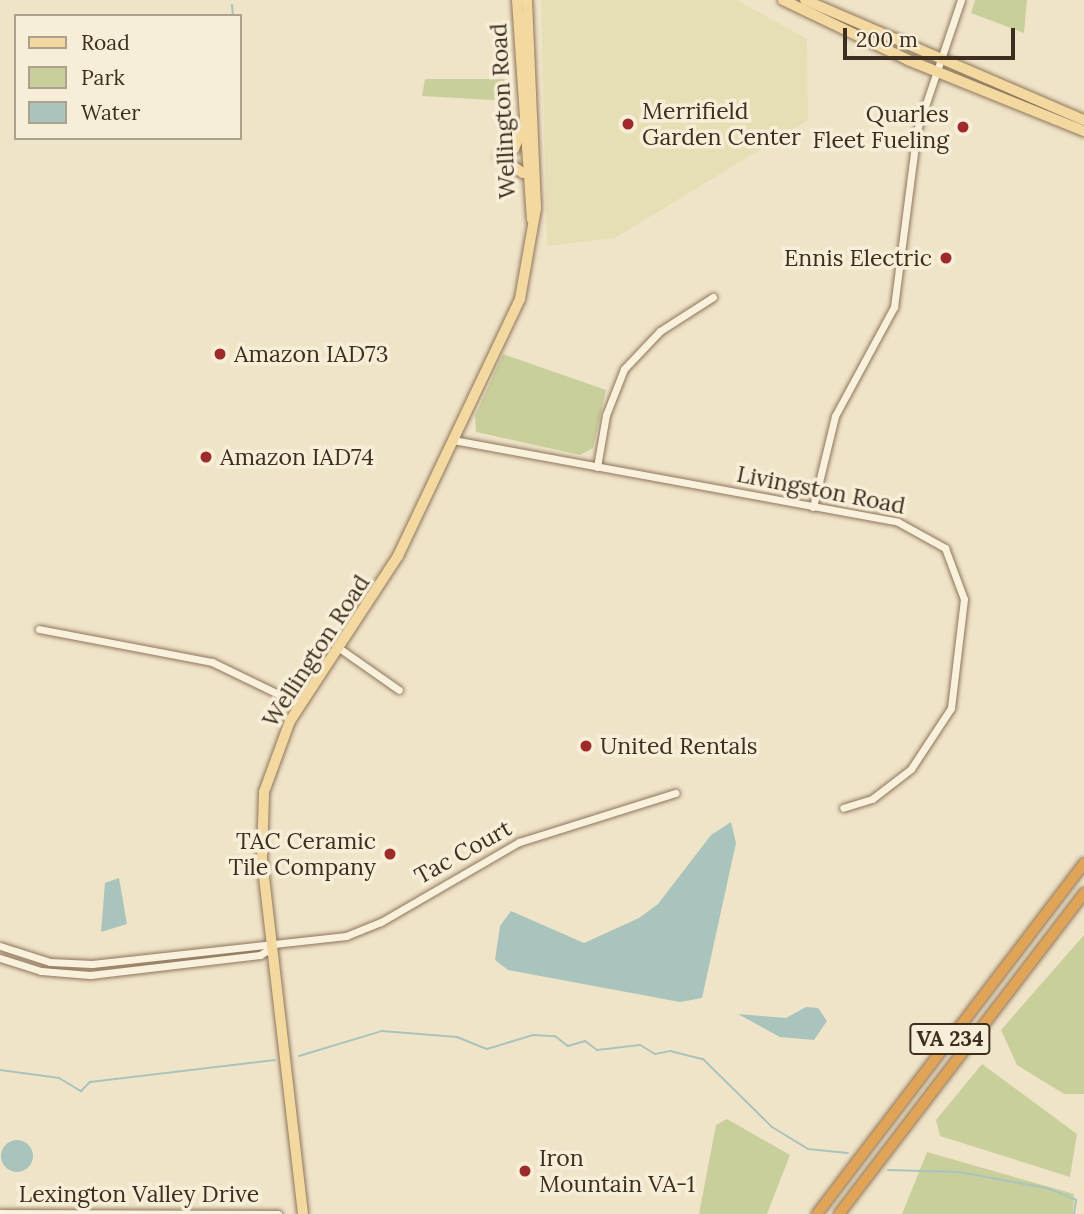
<!DOCTYPE html>
<html>
<head>
<meta charset="utf-8">
<style>
	body { margin:0 }
	#map { position:relative; width:1084px; height:1214px; overflow:hidden; background:#f0e4c8; font-family:Lora,serif }
	div>[style] { position:absolute }
	[style*='--x'] { left:calc(var(--x)*1px); top:calc(var(--y)*1px); width:calc(var(--w)*1px); rotate:calc(var(--a)*1deg) }
	.farmland>* { inset:0; background:#e6deb5 }
	.green>* { inset:0; background:#c9cf9b }
	.water>* { inset:0; background:#a9c4bc }
	.round { border-radius:50% }
	.stream>* { height:2px; margin:-1px; padding:0 1px; transform-origin:1px; border-radius:1px; background:#a9c4bc }
	.roads { filter:drop-shadow(0 0 2px #8d765c) drop-shadow(0 0 2px #8d765c) }
	.minor>* { height:7px; margin:-3.5px; padding:0 3.5px; transform-origin:3.5px; border-radius:3.5px; background:#faf1dc }
	.major>* { height:10px; margin:-5px; padding:0 5px; transform-origin:5px; border-radius:5px; background:#f3d9a0 }
	.highway>* { height:10px; margin:-5px; padding:0 5px; transform-origin:5px; border-radius:5px; background:#e0a458 }
	.dots>* { width:19px; height:19px; translate:-50% -50%; box-sizing:border-box; border:4px solid #f7eed8; border-radius:50% }
	span { translate:-50% -50%; white-space:nowrap; text-align:center; line-height:1.15; -webkit-text-stroke:7px #f7eed8; paint-order:stroke }
	.shield-label span { padding:2px 5px; background:#f7eed8; border:2px solid; border-radius:5px; -webkit-text-stroke-width:0 }
	.shield-label { font-size:21px; color:#3d2e20; font-weight:700 }
	.street-label { font-size:23px; color:#3d2e20 }
	.poi-label { font-size:23px; color:#3d2e20 }
	.left { translate:0 -50%; text-align:left }
	.right { translate:-100% -50%; text-align:right }
	.legend { position:absolute; left:14px; top:14px; width:228px; height:126px; box-sizing:border-box; background:#f7eed8; border:2px solid #ada18e; margin:0; padding:9px 12px; list-style:none; font-size:21px; color:#3d2e20 }
	.legend li { display:flex; align-items:center; gap:14px; height:35px }
	.legend b { width:35px; border:2px solid #ada18e }
	.scale { position:absolute; left:843px; top:28px; width:172px; height:32px; box-sizing:border-box; border:4px solid #3d2e20; border-top:0; padding-left:9px; font-size:21px; line-height:24px; white-space:nowrap; color:#3d2e20; -webkit-text-stroke:5px #f7eed8; paint-order:stroke }
</style>
</head>
<body>
<div id="map">
	<div class="farmland">
		<i style="clip-path:polygon(541px 0,737px 0,807px 39px,808px 120px,615px 238px,547px 246px)"></i>
	</div>
	<div class="green">
		<i style="clip-path:polygon(975px 0,1027px 0,1024px 33px,971px 13px)"></i>
		<i style="clip-path:polygon(425px 79px,507px 79px,510px 101px,422px 96px)"></i>
		<i style="clip-path:polygon(503px 354px,606px 390px,593px 448px,580px 455px,476px 432px,475px 416px)"></i>
		<i style="clip-path:polygon(1084px 935px,1084px 1094px,1064px 1094px,1017px 1065px,1001px 1030px)"></i>
		<i style="clip-path:polygon(982px 1064px,1077px 1134px,1070px 1177px,940px 1136px,936px 1120px)"></i>
		<i style="clip-path:polygon(727px 1119px,790px 1155px,767px 1214px,699px 1214px,716px 1125px)"></i>
		<i style="clip-path:polygon(927px 1152px,1074px 1194px,1073px 1214px,902px 1214px)"></i>
	</div>
	<div class="water">
		<i style="clip-path:polygon(731px 822px,736px 843px,702px 998px,680px 1002px,508px 970px,495px 960px,500px 926px,511px 911px,584px 943px,639px 918px,658px 904px,711px 835px)"></i>
		<i style="clip-path:polygon(119px 878px,127px 924px,101px 932px,105px 883px)"></i>
		<i style="clip-path:polygon(806px 1007px,818px 1008px,827px 1021px,814px 1040px,780px 1037px,738px 1014px,786px 1018px)"></i>
		<i class="round" style="left:1px;top:1140px;width:32px;height:32px"></i>
	</div>
	<div class="stream">
		<i style="--x:232;--y:5;--w:11;--a:85"></i>
		<i style="--x:299;--y:1056;--w:87;--a:-16.8"></i>
		<i style="--x:382;--y:1031;--w:75;--a:4.6"></i>
		<i style="--x:457;--y:1037;--w:32;--a:22"></i>
		<i style="--x:487;--y:1049;--w:48;--a:-16.9"></i>
		<i style="--x:533;--y:1035;--w:22;--a:3"></i>
		<i style="--x:555;--y:1036;--w:16;--a:38"></i>
		<i style="--x:568;--y:1046;--w:18;--a:-16"></i>
		<i style="--x:585;--y:1041;--w:15;--a:37"></i>
		<i style="--x:597;--y:1050;--w:43;--a:-6.6"></i>
		<i style="--x:640;--y:1045;--w:17;--a:31"></i>
		<i style="--x:655;--y:1054;--w:15;--a:-11"></i>
		<i style="--x:670;--y:1051;--w:34;--a:14"></i>
		<i style="--x:703;--y:1059;--w:97;--a:44.6"></i>
		<i style="--x:772;--y:1127;--w:42;--a:31.4"></i>
		<i style="--x:808;--y:1149;--w:40;--a:5.7"></i>
		<i style="--x:0;--y:1070;--w:60;--a:7.7"></i>
		<i style="--x:59;--y:1078;--w:26;--a:31"></i>
		<i style="--x:81;--y:1091;--w:13;--a:-45"></i>
		<i style="--x:90;--y:1082;--w:186;--a:-6.8"></i>
		<i style="--x:888;--y:1170;--w:71;--a:1.6"></i>
		<i style="--x:959;--y:1172;--w:89;--a:10.3"></i>
		<i style="--x:1047;--y:1188;--w:31;--a:22"></i>
		<i style="--x:1076;--y:1200;--w:14;--a:98"></i>
	</div>
	<div class="roads">
		<div class="minor">
			<i style="--x:453;--y:440;--w:452;--a:10.4"></i>
			<i style="--x:898;--y:522;--w:54;--a:29"></i>
			<i style="--x:945;--y:548;--w:54;--a:69.6"></i>
			<i style="--x:964;--y:599;--w:110;--a:96.8"></i>
			<i style="--x:951;--y:708;--w:73;--a:123.3"></i>
			<i style="--x:911;--y:769;--w:49;--a:142.4"></i>
			<i style="--x:872;--y:799;--w:30;--a:163"></i>
			<i style="--x:597;--y:467;--w:53;--a:-80.2"></i>
			<i style="--x:606;--y:415;--w:49;--a:-68.6"></i>
			<i style="--x:624;--y:369;--w:52;--a:-46.5"></i>
			<i style="--x:660;--y:331;--w:63;--a:-32.7"></i>
			<i style="--x:813;--y:507;--w:94;--a:-76.4"></i>
			<i style="--x:835;--y:416;--w:124;--a:-61.6"></i>
			<i style="--x:894;--y:307;--w:178;--a:-82.6"></i>
			<i style="--x:917;--y:130;--w:137;--a:-71.3"></i>
			<i style="--x:39;--y:629;--w:176;--a:10.8"></i>
			<i style="--x:212;--y:662;--w:99;--a:25.8"></i>
			<i style="--x:339;--y:648;--w:73;--a:35"></i>
			<i style="--x:0;--y:946;--w:52;--a:17.7"></i>
			<i style="--x:50;--y:962;--w:42;--a:2.7"></i>
			<i style="--x:92;--y:964;--w:256;--a:-6.3"></i>
			<i style="--x:346;--y:936;--w:38;--a:-22"></i>
			<i style="--x:381;--y:922;--w:160;--a:-30.1"></i>
			<i style="--x:519;--y:842;--w:164;--a:-17.4"></i>
			<i style="--x:0;--y:958;--w:43;--a:17.6"></i>
			<i style="--x:41;--y:971;--w:49;--a:4.7"></i>
			<i style="--x:90;--y:975;--w:171;--a:-6.7"></i>
			<i style="--x:260;--y:955;--w:15;--a:-32"></i>
			<i style="--x:0;--y:1213;--w:278;--a:0.2"></i>
		</div>
		<div class="major">
			<i style="--x:517;--y:0;--w:220;--a:86.1"></i>
			<i style="--x:783;--y:0;--w:139;--a:25.6"></i>
			<i style="--x:908;--y:60;--w:190;--a:22"></i>
			<i style="--x:805;--y:0;--w:304;--a:23.3"></i>
			<i style="--x:500;--y:157;--w:16;--a:-30"></i>
			<i style="--x:514;--y:149;--w:18;--a:-68"></i>
			<i style="--x:500;--y:157;--w:28;--a:35"></i>
			<i style="--x:303;--y:1214;--w:359;--a:-96.6"></i>
			<i style="--x:262;--y:857;--w:65;--a:-88.2"></i>
			<i style="--x:264;--y:792;--w:76;--a:-69.9"></i>
			<i style="--x:290;--y:721;--w:197;--a:-56.8"></i>
			<i style="--x:398;--y:556;--w:284;--a:-64.6"></i>
			<i style="--x:520;--y:299;--w:92;--a:-80"></i>
			<i style="--x:536;--y:208;--w:208;--a:-92.5"></i>
		</div>
		<div class="highway">
			<i style="--x:817;--y:1214;--w:441;--a:-52.7"></i>
			<i style="--x:839;--y:1214;--w:404;--a:-52.6"></i>
		</div>
	</div>
	<div class="dots">
		<i style="left:628px;top:124px;background:#9e2a2b"></i>
		<i style="left:963px;top:127px;background:#9e2a2b"></i>
		<i style="left:946px;top:258px;background:#9e2a2b"></i>
		<i style="left:220px;top:354px;background:#9e2a2b"></i>
		<i style="left:206px;top:457px;background:#9e2a2b"></i>
		<i style="left:586px;top:746px;background:#9e2a2b"></i>
		<i style="left:390px;top:854px;background:#9e2a2b"></i>
		<i style="left:525px;top:1171px;background:#9e2a2b"></i>
	</div>
	<div class="shield-label">
		<span style="left:950px;top:1039px">VA 234</span>
	</div>
	<div class="street-label">
		<span style="left:503px;top:111px;rotate:-93deg">Wellington Road</span>
		<span style="left:821px;top:490px;rotate:11deg">Livingston Road</span>
		<span style="left:316px;top:651px;rotate:-57deg">Wellington Road</span>
		<span style="left:463px;top:852px;rotate:-29deg">Tac Court</span>
		<span style="left:139px;top:1194px">Lexington Valley Drive</span>
	</div>
	<div class="poi-label">
		<span class="left" style="left:642px;top:124px">Merrifield<br>Garden Center</span>
		<span class="right" style="left:949px;top:127px">Quarles<br>Fleet Fueling</span>
		<span class="right" style="left:932px;top:258px">Ennis Electric</span>
		<span class="left" style="left:234px;top:354px">Amazon IAD73</span>
		<span class="left" style="left:220px;top:457px">Amazon IAD74</span>
		<span class="left" style="left:600px;top:746px">United Rentals</span>
		<span class="right" style="left:376px;top:854px">TAC Ceramic<br>Tile Company</span>
		<span class="left" style="left:539px;top:1171px">Iron<br>Mountain VA-1</span>
	</div>
	<ul class="legend">
	<li><b style="height:9px;background:#f3d9a0"></b>Road</li>
	<li><b style="height:19px;background:#c9cf9b"></b>Park</li>
	<li><b style="height:19px;background:#a9c4bc"></b>Water</li>
	</ul>
	<div class="scale">200 m</div>
</div>
</body>
</html>
